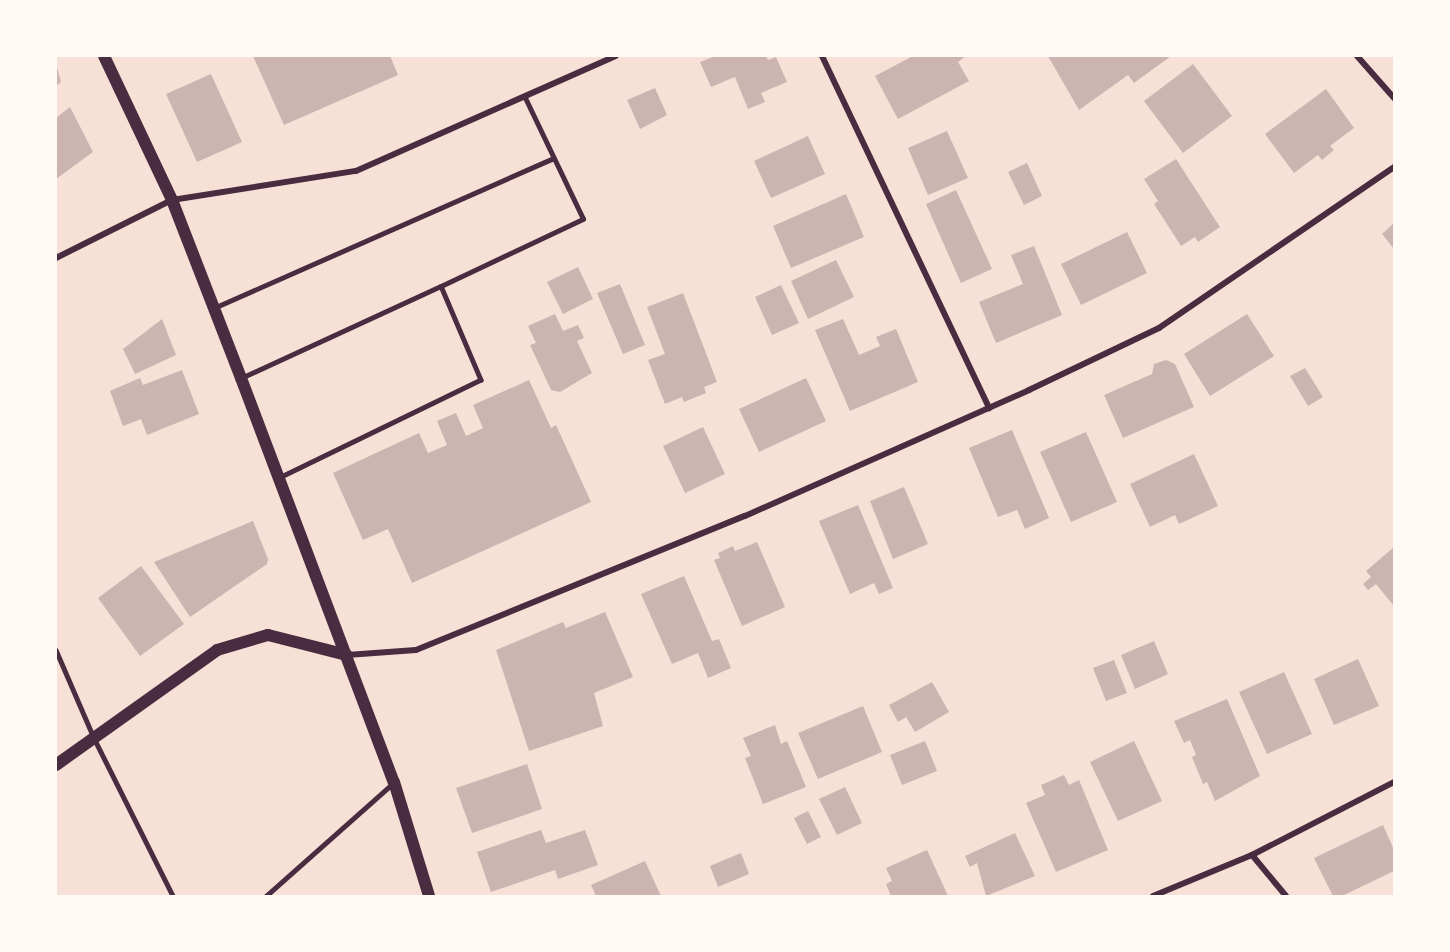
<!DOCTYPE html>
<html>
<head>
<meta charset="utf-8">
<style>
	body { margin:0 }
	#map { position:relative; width:1450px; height:952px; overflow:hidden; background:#f7e1d7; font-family:"Source Serif 4",serif }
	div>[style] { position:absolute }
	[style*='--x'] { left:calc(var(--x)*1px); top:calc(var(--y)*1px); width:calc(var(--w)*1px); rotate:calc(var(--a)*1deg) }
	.building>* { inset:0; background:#ccb4b1 }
	.service>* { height:4.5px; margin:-2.25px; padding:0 2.25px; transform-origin:2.25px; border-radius:2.25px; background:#4a2c40 }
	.minor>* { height:6px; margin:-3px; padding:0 3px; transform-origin:3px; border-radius:3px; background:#4a2c40 }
	.secondary>* { height:12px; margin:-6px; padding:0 6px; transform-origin:6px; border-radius:6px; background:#4a2c40 }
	span { translate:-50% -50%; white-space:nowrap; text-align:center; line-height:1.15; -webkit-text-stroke:6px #fffaf5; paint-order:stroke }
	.frame { position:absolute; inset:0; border:57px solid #fffaf5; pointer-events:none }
</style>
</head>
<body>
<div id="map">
	<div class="building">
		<i style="clip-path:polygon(253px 56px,390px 56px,398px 75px,284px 125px)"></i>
		<i style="clip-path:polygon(715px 56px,766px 56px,768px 60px,776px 57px,787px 82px,761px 93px,765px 102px,748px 109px,735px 77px,711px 87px,700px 62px)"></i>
		<i style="clip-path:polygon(913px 56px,966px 56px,958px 62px,969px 81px,898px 119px,875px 76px)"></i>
		<i style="clip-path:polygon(1048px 56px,1171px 56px,1134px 83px,1128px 75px,1079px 110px)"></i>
		<i style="clip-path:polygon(56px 64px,61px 82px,56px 86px)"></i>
		<i style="clip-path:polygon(1193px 64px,1232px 116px,1183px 153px,1144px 101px)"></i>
		<i style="clip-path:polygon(211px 74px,242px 142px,197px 162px,166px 94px)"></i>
		<i style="clip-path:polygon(655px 88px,667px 115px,640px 129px,627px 100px)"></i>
		<i style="clip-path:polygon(1326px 89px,1354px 128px,1330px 146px,1334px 150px,1322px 160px,1318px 155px,1294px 173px,1265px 134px)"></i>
		<i style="clip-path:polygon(70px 107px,93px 152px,56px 179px,56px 118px)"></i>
		<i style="clip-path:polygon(947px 131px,968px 178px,928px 195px,908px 148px)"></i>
		<i style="clip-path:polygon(808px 136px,825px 174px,771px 198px,754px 161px)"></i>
		<i style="clip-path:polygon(1176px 159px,1220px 227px,1198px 242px,1195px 237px,1181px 246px,1154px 204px,1158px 201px,1144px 179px)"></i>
		<i style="clip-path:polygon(1027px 163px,1042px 196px,1024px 205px,1008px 172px)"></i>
		<i style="clip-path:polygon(956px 190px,992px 269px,961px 283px,926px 204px)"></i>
		<i style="clip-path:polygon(846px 194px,864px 237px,791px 268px,773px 226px)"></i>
		<i style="clip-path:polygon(1394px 223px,1394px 249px,1382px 234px)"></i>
		<i style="clip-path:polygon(1127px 232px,1147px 273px,1081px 305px,1061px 264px)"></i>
		<i style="clip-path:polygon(1034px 246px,1062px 315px,996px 343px,979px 302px,1023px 284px,1011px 255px)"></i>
		<i style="clip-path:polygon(836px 260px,854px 297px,808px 319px,791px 281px)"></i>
		<i style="clip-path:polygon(578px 267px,593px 299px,563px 314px,547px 282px)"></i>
		<i style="clip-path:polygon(620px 284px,645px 345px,623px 354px,597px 293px)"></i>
		<i style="clip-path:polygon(781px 285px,799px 323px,772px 335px,755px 297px)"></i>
		<i style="clip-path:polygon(683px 293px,717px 382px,704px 387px,706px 393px,684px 402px,682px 397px,665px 404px,648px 360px,665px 354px,647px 307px)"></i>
		<i style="clip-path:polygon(555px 314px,563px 331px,578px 325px,584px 338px,577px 341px,592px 373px,560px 392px,551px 390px,530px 345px,536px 343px,528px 326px)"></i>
		<i style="clip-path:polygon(1247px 314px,1274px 356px,1210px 396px,1184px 354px)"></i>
		<i style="clip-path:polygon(162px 319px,176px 355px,135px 374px,123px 349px)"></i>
		<i style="clip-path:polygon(843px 319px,859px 355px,880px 346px,876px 337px,896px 329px,918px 382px,850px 411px,815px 330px)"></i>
		<i style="clip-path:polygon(1166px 360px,1175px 364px,1194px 407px,1123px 438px,1104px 395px,1152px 374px,1154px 364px)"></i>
		<i style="clip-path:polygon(1305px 368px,1323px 397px,1308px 406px,1290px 376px)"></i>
		<i style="clip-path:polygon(182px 370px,199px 414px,147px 435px,141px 419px,123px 426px,110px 391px,140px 378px,143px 385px)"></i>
		<i style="clip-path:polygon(806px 378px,826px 421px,759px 452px,739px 409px)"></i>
		<i style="clip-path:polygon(529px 380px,551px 428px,556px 425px,591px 502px,412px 583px,388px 529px,363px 540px,333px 473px,419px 433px,428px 453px,447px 445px,437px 421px,456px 413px,466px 436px,483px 428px,473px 405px)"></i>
		<i style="clip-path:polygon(703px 427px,725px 474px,685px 493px,663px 446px)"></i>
		<i style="clip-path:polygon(1012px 430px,1049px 518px,1025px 529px,1017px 510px,998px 517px,969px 448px)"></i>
		<i style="clip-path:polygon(1086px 432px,1117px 502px,1071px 522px,1040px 452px)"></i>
		<i style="clip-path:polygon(1194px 454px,1218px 506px,1179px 524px,1175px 515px,1150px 527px,1130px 484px)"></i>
		<i style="clip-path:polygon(904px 487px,928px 544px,893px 559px,870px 501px)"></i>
		<i style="clip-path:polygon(858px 505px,893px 588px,879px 594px,874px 583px,850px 594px,819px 521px)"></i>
		<i style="clip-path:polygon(253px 521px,268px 559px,267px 564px,190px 617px,154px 562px)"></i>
		<i style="clip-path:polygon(757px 542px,785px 607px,742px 626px,714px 560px,720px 558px,718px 553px,733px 546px,735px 551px)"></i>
		<i style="clip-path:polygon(1394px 547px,1394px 606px,1376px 584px,1368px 590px,1363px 584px,1371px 577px,1366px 571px)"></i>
		<i style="clip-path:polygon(141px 566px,184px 624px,140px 656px,98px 598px)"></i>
		<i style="clip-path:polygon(684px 576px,712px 641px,719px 639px,731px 668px,708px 678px,698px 653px,672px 664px,641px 594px)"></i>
		<i style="clip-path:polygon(605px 612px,633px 677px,594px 693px,603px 726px,529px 751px,496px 650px,563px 622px,566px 628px)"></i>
		<i style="clip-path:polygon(1154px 641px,1168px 674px,1135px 689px,1121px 655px)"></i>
		<i style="clip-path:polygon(1358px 659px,1379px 706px,1334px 725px,1314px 679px)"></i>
		<i style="clip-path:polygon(1114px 660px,1127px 693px,1106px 701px,1093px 668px)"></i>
		<i style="clip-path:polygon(1284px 672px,1312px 734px,1267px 754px,1239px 692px)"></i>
		<i style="clip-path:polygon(932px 682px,949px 712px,915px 732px,906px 717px,898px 722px,889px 705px)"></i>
		<i style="clip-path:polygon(1227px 699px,1260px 776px,1215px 801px,1207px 782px,1203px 784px,1192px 757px,1196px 755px,1190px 740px,1184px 743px,1174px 721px)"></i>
		<i style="clip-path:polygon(863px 706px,882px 752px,818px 779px,798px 733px)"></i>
		<i style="clip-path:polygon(775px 725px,781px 744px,787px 741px,806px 787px,763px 804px,745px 758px,751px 756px,743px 738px)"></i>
		<i style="clip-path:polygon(925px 741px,937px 771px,902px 785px,890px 755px)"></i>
		<i style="clip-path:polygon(1134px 741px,1162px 801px,1118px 821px,1090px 762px)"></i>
		<i style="clip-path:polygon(527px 764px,542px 809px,472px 833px,456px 788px)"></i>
		<i style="clip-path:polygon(1064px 775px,1069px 785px,1079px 780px,1108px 850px,1056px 872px,1026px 803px,1045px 795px,1041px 785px)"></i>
		<i style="clip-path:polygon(845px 787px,862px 823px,837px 835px,819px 799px)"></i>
		<i style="clip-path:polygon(808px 811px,821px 837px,807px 844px,794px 818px)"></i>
		<i style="clip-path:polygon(1383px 825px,1394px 850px,1394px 871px,1342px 896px,1333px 896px,1314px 858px)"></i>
		<i style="clip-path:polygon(541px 830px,546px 843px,585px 830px,598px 865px,558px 879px,555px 870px,491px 892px,477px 852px)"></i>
		<i style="clip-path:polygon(1015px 833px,1035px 876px,986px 896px,977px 863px,970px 867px,965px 856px)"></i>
		<i style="clip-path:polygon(927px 850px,948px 896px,891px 896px,886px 884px,892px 881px,886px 868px)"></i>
		<i style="clip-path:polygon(741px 853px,749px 874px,718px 887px,710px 866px)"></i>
		<i style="clip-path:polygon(645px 861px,661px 896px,596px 896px,591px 885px)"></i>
	</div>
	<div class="service">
		<i style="--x:441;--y:286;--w:157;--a:-25.3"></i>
		<i style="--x:583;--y:219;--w:136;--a:-115.6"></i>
		<i style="--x:216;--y:307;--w:369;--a:-23.8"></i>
		<i style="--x:241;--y:378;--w:220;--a:-24.7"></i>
		<i style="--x:441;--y:286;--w:102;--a:66.9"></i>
		<i style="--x:481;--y:380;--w:225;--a:154.1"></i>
		<i style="--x:56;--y:650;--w:96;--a:66.6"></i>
		<i style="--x:94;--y:738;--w:177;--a:63.4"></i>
		<i style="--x:266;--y:896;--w:169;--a:-41.6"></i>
	</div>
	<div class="minor">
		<i style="--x:822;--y:56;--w:390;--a:64.6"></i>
		<i style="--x:1357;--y:56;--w:56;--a:48.6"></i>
		<i style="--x:56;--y:258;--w:130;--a:-26.6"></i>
		<i style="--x:172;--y:200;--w:186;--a:-9"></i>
		<i style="--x:356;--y:171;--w:284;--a:-23.9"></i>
		<i style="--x:347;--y:655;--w:69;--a:-4.1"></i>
		<i style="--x:416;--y:650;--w:355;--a:-22.2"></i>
		<i style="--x:745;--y:516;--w:311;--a:-23.9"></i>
		<i style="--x:1029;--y:390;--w:144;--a:-25.5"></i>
		<i style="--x:1159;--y:328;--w:285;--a:-34.4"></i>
		<i style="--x:1252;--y:855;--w:53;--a:50.3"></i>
		<i style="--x:1153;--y:896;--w:107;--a:-22.5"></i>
		<i style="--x:1252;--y:855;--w:160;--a:-27.2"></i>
	</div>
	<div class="secondary">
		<i style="--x:104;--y:56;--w:159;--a:64.7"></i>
		<i style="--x:172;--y:200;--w:191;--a:68.8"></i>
		<i style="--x:241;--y:378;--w:432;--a:69.3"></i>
		<i style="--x:394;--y:782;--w:119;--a:72.9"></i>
		<i style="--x:56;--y:765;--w:198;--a:-35.5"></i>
		<i style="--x:217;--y:650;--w:53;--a:-16.4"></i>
		<i style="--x:268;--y:635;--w:81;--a:14.2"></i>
	</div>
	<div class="frame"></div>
</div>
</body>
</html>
